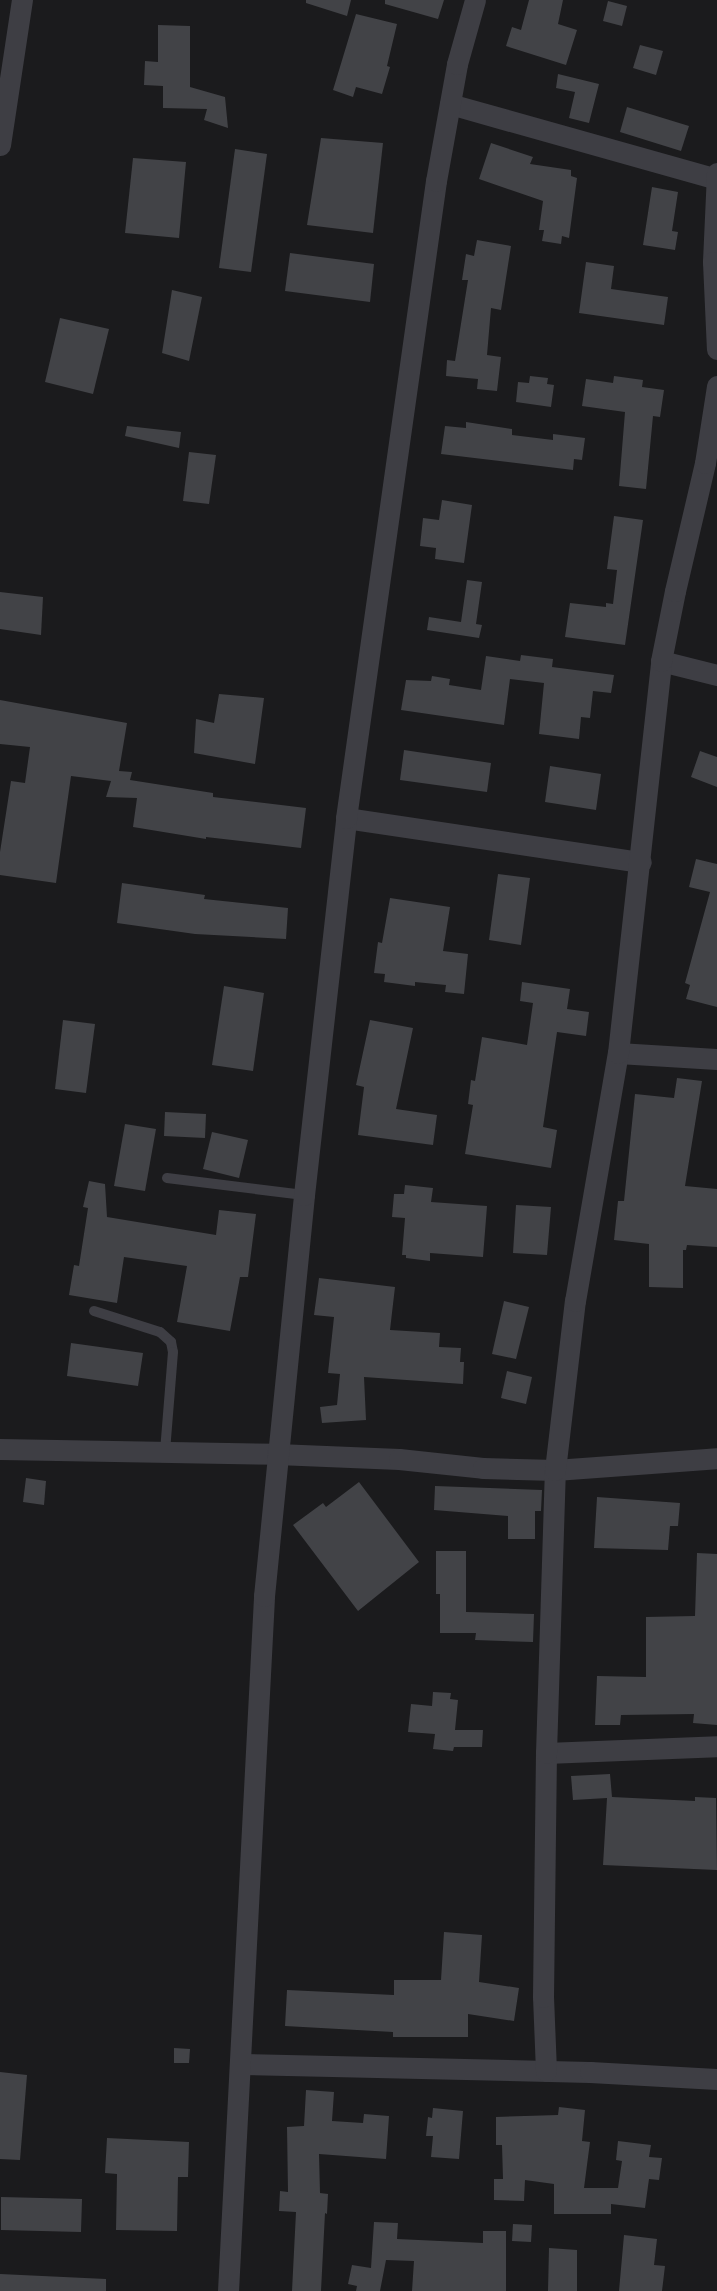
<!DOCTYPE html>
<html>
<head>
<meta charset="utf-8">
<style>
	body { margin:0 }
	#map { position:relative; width:717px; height:2291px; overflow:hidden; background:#1b1b1d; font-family:Raleway,sans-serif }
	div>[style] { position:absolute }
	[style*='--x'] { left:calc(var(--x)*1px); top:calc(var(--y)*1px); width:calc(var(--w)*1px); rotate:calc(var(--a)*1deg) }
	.building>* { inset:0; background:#424347 }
	.service>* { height:10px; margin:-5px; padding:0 5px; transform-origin:5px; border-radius:5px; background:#3e3e44 }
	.minor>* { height:21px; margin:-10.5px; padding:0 10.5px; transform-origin:10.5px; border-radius:10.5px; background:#3e3e44 }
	span { translate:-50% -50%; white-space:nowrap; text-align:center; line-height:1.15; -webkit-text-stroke:5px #161618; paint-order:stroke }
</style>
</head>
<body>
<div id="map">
	<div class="building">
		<i style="clip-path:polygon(306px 0,351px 0,347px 16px,306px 3px)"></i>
		<i style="clip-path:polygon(385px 0,444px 0,438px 19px,385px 4px)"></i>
		<i style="clip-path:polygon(529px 0,563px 0,558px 24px,577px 30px,566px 65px,506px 46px,512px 27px,521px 30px)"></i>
		<i style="clip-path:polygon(608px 1px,627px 6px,622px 26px,603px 21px)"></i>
		<i style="clip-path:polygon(356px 14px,397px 24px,387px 66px,390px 67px,382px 94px,356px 87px,353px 97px,333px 90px)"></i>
		<i style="clip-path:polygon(158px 25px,190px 26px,190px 87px,225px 97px,228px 128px,204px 120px,207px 109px,163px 108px,163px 86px,144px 85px,145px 61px,158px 62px)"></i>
		<i style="clip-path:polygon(640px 45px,663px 51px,656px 75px,633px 68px)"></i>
		<i style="clip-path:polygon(558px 74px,599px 84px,589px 123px,569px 118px,575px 92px,556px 88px)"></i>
		<i style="clip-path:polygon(627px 107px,689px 126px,681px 151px,620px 132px)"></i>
		<i style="clip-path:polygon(321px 138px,383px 143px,373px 233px,307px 225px)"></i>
		<i style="clip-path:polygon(491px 143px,533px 157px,530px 164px,571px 170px,571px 176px,577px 178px,569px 238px,562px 236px,561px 244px,542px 241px,544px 230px,539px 230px,543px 201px,479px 179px)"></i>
		<i style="clip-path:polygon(235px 149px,267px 154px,251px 272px,219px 268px)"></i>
		<i style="clip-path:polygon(133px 158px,186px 162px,179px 238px,125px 233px)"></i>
		<i style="clip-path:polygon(652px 187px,678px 192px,672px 231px,678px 232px,675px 250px,643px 245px)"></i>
		<i style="clip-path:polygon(477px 240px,511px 246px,501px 310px,491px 308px,487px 355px,501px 357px,497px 391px,477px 389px,478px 379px,446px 376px,447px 360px,455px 361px,468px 280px,462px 280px,466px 254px,474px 256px)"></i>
		<i style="clip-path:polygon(290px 253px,374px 264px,370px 302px,285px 291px)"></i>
		<i style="clip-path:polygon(586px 262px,614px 266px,611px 289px,668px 297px,664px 325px,579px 313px)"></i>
		<i style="clip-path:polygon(172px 290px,202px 297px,189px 361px,162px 353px)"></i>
		<i style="clip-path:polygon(60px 318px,109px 329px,93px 394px,45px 382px)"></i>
		<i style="clip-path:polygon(530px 376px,548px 378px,547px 384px,554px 385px,551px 407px,516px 402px,518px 382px,529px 383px)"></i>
		<i style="clip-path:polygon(614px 376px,643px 380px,642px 387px,664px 390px,660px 417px,653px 416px,646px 489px,619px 486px,625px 412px,582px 406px,586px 379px,613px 383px)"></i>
		<i style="clip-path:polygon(466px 422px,512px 429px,512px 435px,553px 440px,553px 434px,585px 438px,582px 460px,574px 459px,573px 470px,441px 454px,445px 426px,466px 428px)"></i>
		<i style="clip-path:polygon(127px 426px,181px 432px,179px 448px,125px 436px)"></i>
		<i style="clip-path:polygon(189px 452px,216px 455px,209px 504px,183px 501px)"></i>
		<i style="clip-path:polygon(442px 500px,472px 505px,464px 563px,435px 559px,436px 548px,420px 546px,423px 518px,439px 520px)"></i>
		<i style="clip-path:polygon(614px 516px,643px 520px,625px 645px,565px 637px,570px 603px,606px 607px,606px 603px,613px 604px,617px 570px,607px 569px)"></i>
		<i style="clip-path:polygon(467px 580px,482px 582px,476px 624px,482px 625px,479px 638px,427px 630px,429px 617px,461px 622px)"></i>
		<i style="clip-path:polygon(0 592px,43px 597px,41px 635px,0 629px)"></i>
		<i style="clip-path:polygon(521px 655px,553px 659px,552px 667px,614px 675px,611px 693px,593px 691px,590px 718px,581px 717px,579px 739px,539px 734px,544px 683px,510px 679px,504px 725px,401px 710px,406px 680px,431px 681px,432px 676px,450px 679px,449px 685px,481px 690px,486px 656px,520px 661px)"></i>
		<i style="clip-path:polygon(219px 694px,264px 698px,255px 764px,194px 753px,196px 719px,214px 723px)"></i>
		<i style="clip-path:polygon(0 700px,127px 723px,119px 771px,132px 772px,130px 780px,213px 793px,213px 797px,306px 808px,301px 848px,206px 837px,206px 839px,133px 827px,137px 798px,106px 797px,111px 781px,71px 776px,56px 883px,0 875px,0 852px,11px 781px,25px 783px,30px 747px,0 744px)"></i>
		<i style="clip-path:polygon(404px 750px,491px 763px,487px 792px,400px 780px)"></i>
		<i style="clip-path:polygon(700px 751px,717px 757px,717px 787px,691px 777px)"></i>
		<i style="clip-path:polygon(550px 766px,601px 774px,596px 810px,545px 802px)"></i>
		<i style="clip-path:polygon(696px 859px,717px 864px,717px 1007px,686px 999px,690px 985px,685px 983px,710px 892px,689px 887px)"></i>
		<i style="clip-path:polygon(498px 874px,530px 878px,521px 945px,489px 940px)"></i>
		<i style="clip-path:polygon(122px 883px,205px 895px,204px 899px,288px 908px,286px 939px,195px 934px,117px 923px)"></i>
		<i style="clip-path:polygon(390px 898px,450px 907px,443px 951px,468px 954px,464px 994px,445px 992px,446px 985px,415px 982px,415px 986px,384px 982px,385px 974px,374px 973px,378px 942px,382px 943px)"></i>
		<i style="clip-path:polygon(522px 982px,570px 989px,567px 1009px,589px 1012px,586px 1036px,557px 1032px,543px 1127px,557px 1130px,551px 1168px,465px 1154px,473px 1105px,468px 1104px,471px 1080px,475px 1081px,482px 1037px,527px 1045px,533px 1003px,520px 1001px)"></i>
		<i style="clip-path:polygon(224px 986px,264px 993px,253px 1071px,212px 1065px)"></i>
		<i style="clip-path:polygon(63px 1020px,95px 1024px,86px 1093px,55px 1089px)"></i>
		<i style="clip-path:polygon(370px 1020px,413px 1028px,396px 1109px,437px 1115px,433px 1145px,358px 1135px,364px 1087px,356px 1085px)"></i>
		<i style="clip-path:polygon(677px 1078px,702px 1081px,685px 1186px,717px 1189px,717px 1247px,687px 1245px,686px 1250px,683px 1250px,683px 1288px,649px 1287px,649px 1244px,614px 1240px,618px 1201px,624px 1201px,635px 1094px,674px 1098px)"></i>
		<i style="clip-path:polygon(165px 1112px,206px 1114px,205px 1138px,164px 1136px)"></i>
		<i style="clip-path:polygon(125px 1124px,156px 1129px,145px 1191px,114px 1186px)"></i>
		<i style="clip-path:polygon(212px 1132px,248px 1140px,239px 1178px,203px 1169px)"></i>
		<i style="clip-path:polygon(89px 1181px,105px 1184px,107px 1217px,216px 1235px,219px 1210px,256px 1214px,248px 1277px,240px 1277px,230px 1331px,177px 1322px,187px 1266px,124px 1257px,117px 1303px,69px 1295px,74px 1265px,79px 1266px,88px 1208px,83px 1207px)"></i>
		<i style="clip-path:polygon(405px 1185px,433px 1188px,431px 1202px,487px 1206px,483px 1257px,430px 1253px,430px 1261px,406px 1258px,406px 1255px,402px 1255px,405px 1218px,392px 1217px,394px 1194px,404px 1194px)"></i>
		<i style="clip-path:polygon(516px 1205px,551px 1207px,547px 1255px,513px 1253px)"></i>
		<i style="clip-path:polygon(319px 1278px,395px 1287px,390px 1330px,440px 1333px,439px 1347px,461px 1348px,460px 1362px,464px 1362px,463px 1384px,364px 1377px,366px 1420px,322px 1423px,320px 1407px,337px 1405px,340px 1374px,328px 1373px,334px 1317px,314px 1315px)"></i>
		<i style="clip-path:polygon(504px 1301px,529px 1307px,516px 1359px,492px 1354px)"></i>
		<i style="clip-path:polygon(71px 1343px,143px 1353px,138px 1386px,67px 1376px)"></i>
		<i style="clip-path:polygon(507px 1371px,532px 1377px,526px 1404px,501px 1398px)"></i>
		<i style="clip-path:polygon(26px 1478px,46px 1481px,44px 1505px,23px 1502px)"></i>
		<i style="clip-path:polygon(359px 1482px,419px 1562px,358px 1611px,293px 1525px,323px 1503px,326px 1507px)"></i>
		<i style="clip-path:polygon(435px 1486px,542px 1490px,541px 1511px,535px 1511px,535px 1539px,508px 1539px,508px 1516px,434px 1510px)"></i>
		<i style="clip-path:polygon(597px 1497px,680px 1503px,678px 1526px,670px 1526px,668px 1550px,594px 1548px)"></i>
		<i style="clip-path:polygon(436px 1551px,466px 1551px,466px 1612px,534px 1614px,533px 1642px,475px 1640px,476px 1633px,440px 1633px,440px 1594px,436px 1594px)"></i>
		<i style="clip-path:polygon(697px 1553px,717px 1554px,717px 1725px,693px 1723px,694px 1714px,621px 1715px,620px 1725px,595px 1725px,597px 1676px,646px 1677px,646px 1617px,695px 1616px)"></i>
		<i style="clip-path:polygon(433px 1692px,451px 1693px,450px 1699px,458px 1700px,455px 1730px,483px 1730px,482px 1747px,454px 1747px,453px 1751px,433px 1749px,435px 1734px,408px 1732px,411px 1704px,432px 1706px)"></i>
		<i style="clip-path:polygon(610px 1774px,612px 1797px,695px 1801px,695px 1797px,716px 1798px,717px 1870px,603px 1865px,607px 1798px,573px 1800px,571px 1776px)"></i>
		<i style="clip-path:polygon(444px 1932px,482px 1935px,479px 1982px,519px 1988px,514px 2021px,468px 2014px,468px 2037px,393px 2037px,393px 2032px,285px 2026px,287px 1990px,394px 1995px,394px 1980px,441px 1980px)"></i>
		<i style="clip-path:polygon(174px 2048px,190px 2049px,189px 2063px,174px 2063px)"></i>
		<i style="clip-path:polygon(0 2072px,27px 2075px,20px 2160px,0 2159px)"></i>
		<i style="clip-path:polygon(306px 2090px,334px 2092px,332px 2121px,363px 2123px,364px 2114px,389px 2116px,386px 2159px,319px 2154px,320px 2193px,328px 2194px,327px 2214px,325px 2213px,321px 2291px,292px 2291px,296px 2212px,279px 2211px,280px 2191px,288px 2192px,287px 2127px,304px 2126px)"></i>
		<i style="clip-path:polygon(559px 2107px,585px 2110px,582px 2141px,590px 2142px,584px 2188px,618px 2188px,622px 2161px,616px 2160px,618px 2141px,651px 2145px,649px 2157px,662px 2158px,659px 2180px,649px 2179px,645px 2208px,611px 2204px,611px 2214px,554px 2214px,554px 2184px,525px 2180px,524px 2201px,494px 2200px,494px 2179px,503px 2179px,502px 2145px,496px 2145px,496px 2117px,558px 2115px)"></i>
		<i style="clip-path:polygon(433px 2108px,463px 2111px,459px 2159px,431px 2157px,433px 2136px,426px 2136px,428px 2117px,432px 2118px)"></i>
		<i style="clip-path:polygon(107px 2138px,189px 2142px,188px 2177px,178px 2177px,177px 2231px,116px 2230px,117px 2174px,105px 2173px)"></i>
		<i style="clip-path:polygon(1px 2197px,82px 2199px,81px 2232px,1px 2230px)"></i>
		<i style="clip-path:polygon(374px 2222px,398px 2223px,397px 2239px,483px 2243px,483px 2231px,506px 2231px,506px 2291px,412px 2291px,414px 2261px,386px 2260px,380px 2291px,356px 2291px,357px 2286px,348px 2284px,352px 2265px,371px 2268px)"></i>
		<i style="clip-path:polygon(513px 2224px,532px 2225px,531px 2242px,512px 2241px)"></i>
		<i style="clip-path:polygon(624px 2235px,657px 2239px,654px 2265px,665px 2266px,662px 2291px,619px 2291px)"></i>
		<i style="clip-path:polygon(549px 2248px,577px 2250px,577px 2291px,548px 2291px)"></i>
		<i style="clip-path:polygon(0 2274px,106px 2279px,106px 2291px,0 2291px)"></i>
	</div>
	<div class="service">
		<i style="--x:167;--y:1178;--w:138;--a:7.1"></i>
		<i style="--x:94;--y:1311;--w:69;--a:17.7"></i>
		<i style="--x:160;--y:1332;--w:15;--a:42"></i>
		<i style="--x:171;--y:1342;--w:10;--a:79"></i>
		<i style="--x:173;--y:1352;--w:99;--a:94.6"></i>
	</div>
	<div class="minor">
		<i style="--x:450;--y:104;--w:276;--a:15.7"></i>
		<i style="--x:0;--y:145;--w:147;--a:-81.4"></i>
		<i style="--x:717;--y:173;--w:89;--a:92.6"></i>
		<i style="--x:713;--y:262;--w:87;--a:87.4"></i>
		<i style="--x:661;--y:661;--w:58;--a:14"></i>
		<i style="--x:346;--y:818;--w:298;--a:8.5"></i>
		<i style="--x:618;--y:1053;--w:99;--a:3.5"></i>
		<i style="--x:0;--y:1449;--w:277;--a:1"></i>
		<i style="--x:277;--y:1454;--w:122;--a:2.3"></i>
		<i style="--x:399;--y:1459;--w:84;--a:6.1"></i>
		<i style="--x:483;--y:1468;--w:72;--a:1.6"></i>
		<i style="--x:555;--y:1470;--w:162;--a:-4.2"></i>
		<i style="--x:546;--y:1753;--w:171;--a:-2.3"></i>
		<i style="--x:240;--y:2064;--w:350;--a:1.3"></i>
		<i style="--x:590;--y:2072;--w:127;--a:3.2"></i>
		<i style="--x:546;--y:2071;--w:74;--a:-92.3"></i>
		<i style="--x:543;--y:1997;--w:244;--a:-89.3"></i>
		<i style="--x:546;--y:1753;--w:283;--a:-88.2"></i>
		<i style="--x:555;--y:1470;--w:170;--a:-83.3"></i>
		<i style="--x:575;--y:1301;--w:252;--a:-80.2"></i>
		<i style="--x:618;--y:1053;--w:394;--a:-83.7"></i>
		<i style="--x:661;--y:661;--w:71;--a:-78.7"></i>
		<i style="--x:675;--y:591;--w:131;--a:-76.8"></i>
		<i style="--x:705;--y:463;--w:78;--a:-81.1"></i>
		<i style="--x:228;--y:2291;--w:696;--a:-87.03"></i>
		<i style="--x:264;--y:1596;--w:403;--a:-84.3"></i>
		<i style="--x:304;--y:1195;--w:379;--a:-83.6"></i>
		<i style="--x:346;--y:818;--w:643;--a:-81.96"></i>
		<i style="--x:436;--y:181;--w:119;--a:-79.8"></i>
		<i style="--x:457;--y:64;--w:66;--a:-74.3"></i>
	</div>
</div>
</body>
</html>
